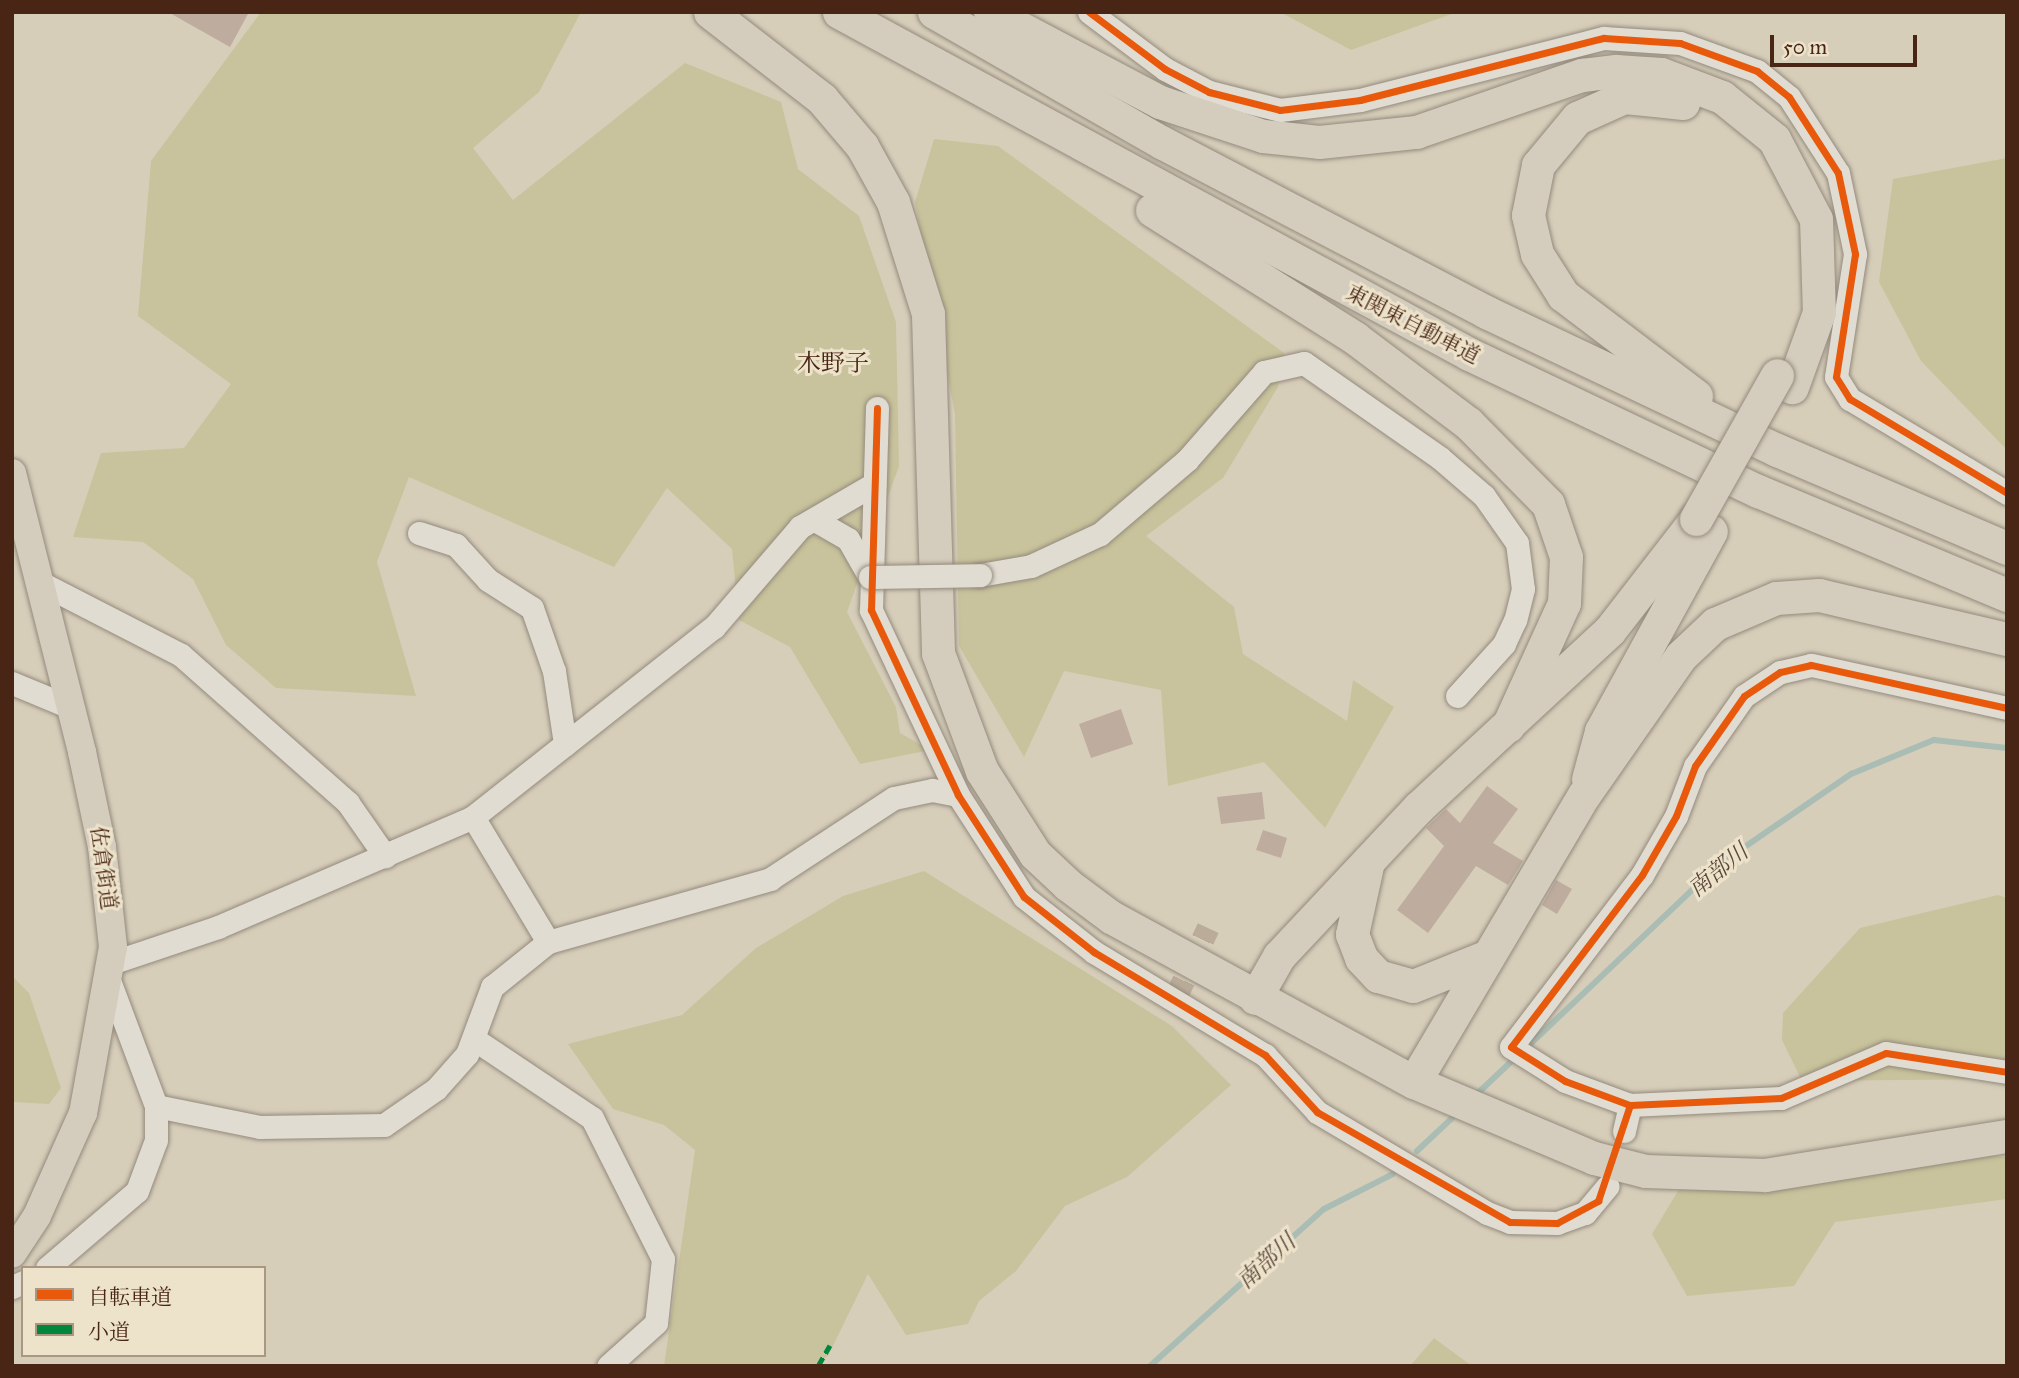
<!DOCTYPE html>
<html>
<head>
<meta charset="utf-8">
<style>
	body { margin:0 }
	#map { position:relative; width:2019px; height:1378px; overflow:hidden; background:#d7ceba; font-family:"IM FELL Great Primer","Noto Serif JP",serif }
	div>[style] { position:absolute }
	[style*='--x'] { left:calc(var(--x)*1px); top:calc(var(--y)*1px); width:calc(var(--w)*1px); rotate:calc(var(--a)*1deg) }
	.green>* { inset:0; background:#c8c39c }
	.stream>* { height:6px; margin:-3px; padding:0 3px; transform-origin:3px; border-radius:3px; background:#aabdb4 }
	.building>* { inset:0; background:#beac9f }
	.minor-tunnel>* { height:23px; margin-top:-11.5px; transform-origin:0; background:repeating-linear-gradient(90deg,#baac99 0 23px,transparent 0 34px) }
	.roads { filter:drop-shadow(0 0 2px #948a7d) drop-shadow(0 0 2px #948a7d) }
	.minor>* { height:23px; margin:-11.5px; padding:0 11.5px; transform-origin:11.5px; border-radius:11.5px; background:#e0dcd1 }
	.major>* { height:28px; margin:-14px; padding:0 14px; transform-origin:14px; border-radius:14px; background:#d4ccbd }
	.highway>* { height:33px; margin:-16.5px; padding:0 16.5px; transform-origin:16.5px; border-radius:16.5px; background:#d4ccbd }
	.bridges { filter:drop-shadow(0 0 2px #948a7d) drop-shadow(0 0 2px #948a7d) }
	.minor-bridge>* { height:23px; margin:-11.5px; padding:0 11.5px; transform-origin:11.5px; border-radius:11.5px; background:#e0dcd1 }
	.highway-bridge>* { height:33px; margin:-16.5px; padding:0 16.5px; transform-origin:16.5px; border-radius:16.5px; background:#d4ccbd }
	.quiet>* { height:5px; margin-top:-2.5px; transform-origin:0; background:repeating-linear-gradient(90deg,#00873e 0 10px,transparent 0 15px) }
	.cycleway>* { height:7px; margin:-3.5px; padding:0 3.5px; transform-origin:3.5px; border-radius:3.5px; background:#e8590c }
	span { translate:-50% -50%; white-space:nowrap; text-align:center; line-height:1.15; -webkit-text-stroke:6px #ede2ca; paint-order:stroke }
	.street-label { font-size:21px; color:#482514 }
	.water-label { font-size:23px; color:#5c493c; font-style:italic }
	.quarter-label { font-size:24px; color:#482514 }
	.frame { position:absolute; inset:0; border:14px solid #482514; pointer-events:none }
	.legend { position:absolute; left:21px; top:1266px; width:245px; height:91px; box-sizing:border-box; background:#ede2ca; border:2px solid #ab9681; margin:0; padding:9px 12px; list-style:none; font-size:21px; color:#482514 }
	.legend li { display:flex; align-items:center; gap:14px; height:35px }
	.legend b { width:35px; border:2px solid #ab9681 }
	.scale { position:absolute; left:1770px; top:35px; width:147px; height:32px; box-sizing:border-box; border:4px solid #482514; border-top:0; padding-left:9px; font-size:21px; line-height:24px; white-space:nowrap; color:#482514; -webkit-text-stroke:5px #ede2ca; paint-order:stroke }
</style>
</head>
<body>
<div id="map">
	<div class="green">
		<i style="clip-path:polygon(261px 12px,581px 12px,539px 92px,473px 148px,513px 200px,685px 63px,781px 102px,798px 169px,859px 216px,896px 322px,899px 466px,847px 612px,896px 707px,900px 733px,930px 750px,860px 764px,790px 647px,739px 620px,732px 549px,667px 488px,614px 567px,409px 477px,377px 562px,416px 696px,276px 688px,226px 645px,193px 579px,143px 542px,73px 537px,101px 453px,184px 448px,231px 384px,138px 316px,151px 161px)"></i>
		<i style="clip-path:polygon(1280px 12px,1457px 12px,1351px 50px)"></i>
		<i style="clip-path:polygon(934px 139px,998px 146px,1284px 353px,1278px 387px,1223px 478px,1146px 536px,1234px 607px,1243px 654px,1347px 721px,1353px 680px,1394px 707px,1325px 828px,1264px 762px,1168px 786px,1161px 690px,1064px 671px,1024px 757px,959px 646px,955px 414px,915px 202px)"></i>
		<i style="clip-path:polygon(2007px 158px,2007px 450px,1921px 361px,1879px 282px,1893px 179px)"></i>
		<i style="clip-path:polygon(924px 871px,1172px 1026px,1231px 1085px,1127px 1177px,1065px 1206px,1016px 1271px,979px 1301px,968px 1324px,906px 1335px,868px 1274px,828px 1356px,812px 1366px,664px 1366px,695px 1150px,664px 1125px,613px 1109px,568px 1044px,682px 1015px,756px 948px,843px 896px)"></i>
		<i style="clip-path:polygon(1998px 895px,2007px 898px,2007px 1079px,1802px 1081px,1782px 1040px,1783px 1013px,1860px 928px)"></i>
		<i style="clip-path:polygon(12px 976px,29px 993px,61px 1088px,49px 1104px,12px 1102px)"></i>
		<i style="clip-path:polygon(1981px 1155px,2007px 1157px,2007px 1199px,1835px 1222px,1794px 1286px,1687px 1296px,1652px 1234px,1681px 1186px)"></i>
		<i style="clip-path:polygon(1434px 1338px,1472px 1366px,1410px 1366px)"></i>
	</div>
	<div class="stream">
		<i style="--x:1524;--y:1050;--w:267;--a:-43.6"></i>
		<i style="--x:1717;--y:866;--w:163;--a:-34.5"></i>
		<i style="--x:1851;--y:774;--w:90;--a:-22.3"></i>
		<i style="--x:1934;--y:740;--w:73;--a:6.3"></i>
		<i style="--x:1479;--y:1092;--w:51;--a:-43.4"></i>
		<i style="--x:1417;--y:1151;--w:48;--a:-43.3"></i>
		<i style="--x:1150;--y:1366;--w:234;--a:-42.1"></i>
		<i style="--x:1324;--y:1209;--w:77;--a:-26.9"></i>
	</div>
	<div class="building">
		<i style="clip-path:polygon(168px 12px,249px 12px,230px 47px)"></i>
		<i style="clip-path:polygon(1121px 709px,1133px 744px,1091px 758px,1079px 724px)"></i>
		<i style="clip-path:polygon(1487px 786px,1518px 809px,1493px 843px,1523px 861px,1508px 885px,1476px 866px,1428px 933px,1397px 910px,1444px 846px,1426px 828px,1446px 809px,1460px 823px)"></i>
		<i style="clip-path:polygon(1262px 792px,1265px 819px,1221px 824px,1217px 797px)"></i>
		<i style="clip-path:polygon(1263px 830px,1287px 838px,1281px 858px,1256px 850px)"></i>
		<i style="clip-path:polygon(1556px 880px,1572px 889px,1557px 914px,1542px 905px)"></i>
	</div>
	<div class="minor-tunnel">
		<i style="--x:1174;--y:1001;--w:81;--a:-65"></i>
	</div>
	<div class="roads">
		<div class="minor">
			<i style="--x:1089;--y:12;--w:95;--a:36.9"></i>
			<i style="--x:1165;--y:69;--w:50;--a:27.6"></i>
			<i style="--x:1209;--y:92;--w:73;--a:14.2"></i>
			<i style="--x:1280;--y:110;--w:81;--a:-7.1"></i>
			<i style="--x:1360;--y:100;--w:252;--a:-14.3"></i>
			<i style="--x:1604;--y:38;--w:76;--a:3.8"></i>
			<i style="--x:1680;--y:43;--w:82;--a:20"></i>
			<i style="--x:1757;--y:71;--w:41;--a:39.1"></i>
			<i style="--x:1789;--y:97;--w:90;--a:57.2"></i>
			<i style="--x:1838;--y:173;--w:83;--a:78.1"></i>
			<i style="--x:1855;--y:254;--w:124;--a:98.8"></i>
			<i style="--x:1836;--y:377;--w:26;--a:58"></i>
			<i style="--x:1850;--y:399;--w:183;--a:30.9"></i>
			<i style="--x:877;--y:408;--w:202;--a:91.7"></i>
			<i style="--x:871;--y:610;--w:204;--a:64.8"></i>
			<i style="--x:958;--y:795;--w:121;--a:57.1"></i>
			<i style="--x:1024;--y:897;--w:89;--a:38.2"></i>
			<i style="--x:1094;--y:952;--w:200;--a:31.1"></i>
			<i style="--x:1265;--y:1055;--w:77;--a:47.6"></i>
			<i style="--x:1317;--y:1112;--w:198;--a:30.7"></i>
			<i style="--x:1487;--y:1213;--w:25;--a:21"></i>
			<i style="--x:1510;--y:1222;--w:47;--a:1.2"></i>
			<i style="--x:1557;--y:1223;--w:30;--a:-20"></i>
			<i style="--x:1585;--y:1213;--w:35;--a:-50"></i>
			<i style="--x:815;--y:520;--w:38;--a:30"></i>
			<i style="--x:848;--y:539;--w:43;--a:60.4"></i>
			<i style="--x:419;--y:533;--w:39;--a:18"></i>
			<i style="--x:456;--y:545;--w:47;--a:47.6"></i>
			<i style="--x:488;--y:580;--w:52;--a:32.5"></i>
			<i style="--x:532;--y:608;--w:67;--a:70.8"></i>
			<i style="--x:554;--y:671;--w:74;--a:81.4"></i>
			<i style="--x:980;--y:575;--w:52;--a:-10"></i>
			<i style="--x:1031;--y:566;--w:76;--a:-24.9"></i>
			<i style="--x:1100;--y:534;--w:114;--a:-40.4"></i>
			<i style="--x:1187;--y:460;--w:117;--a:-48.8"></i>
			<i style="--x:1264;--y:372;--w:41;--a:-12.7"></i>
			<i style="--x:1304;--y:363;--w:166;--a:34.9"></i>
			<i style="--x:1440;--y:458;--w:58;--a:40.8"></i>
			<i style="--x:1484;--y:496;--w:57;--a:54.9"></i>
			<i style="--x:1517;--y:543;--w:46;--a:82.6"></i>
			<i style="--x:1523;--y:589;--w:32;--a:104"></i>
			<i style="--x:1515;--y:620;--w:26;--a:115"></i>
			<i style="--x:1504;--y:644;--w:70;--a:132.1"></i>
			<i style="--x:41;--y:583;--w:157;--a:27.2"></i>
			<i style="--x:181;--y:655;--w:223;--a:41.5"></i>
			<i style="--x:348;--y:803;--w:65;--a:55.1"></i>
			<i style="--x:12;--y:683;--w:65;--a:22.6"></i>
			<i style="--x:2007;--y:708;--w:201;--a:-167.6"></i>
			<i style="--x:1811;--y:665;--w:32;--a:167"></i>
			<i style="--x:1780;--y:672;--w:43;--a:146.3"></i>
			<i style="--x:1744;--y:696;--w:85;--a:125"></i>
			<i style="--x:1695;--y:766;--w:53;--a:110.8"></i>
			<i style="--x:1676;--y:816;--w:68;--a:120"></i>
			<i style="--x:1642;--y:875;--w:216;--a:127.3"></i>
			<i style="--x:1511;--y:1047;--w:64;--a:32.2"></i>
			<i style="--x:1565;--y:1081;--w:69;--a:20.3"></i>
			<i style="--x:1630;--y:1105;--w:151;--a:-2.7"></i>
			<i style="--x:1781;--y:1098;--w:114;--a:-23.2"></i>
			<i style="--x:1886;--y:1053;--w:122;--a:8.9"></i>
			<i style="--x:473;--y:817;--w:146;--a:59"></i>
			<i style="--x:111;--y:963;--w:113;--a:-18.6"></i>
			<i style="--x:218;--y:927;--w:278;--a:-23.3"></i>
			<i style="--x:473;--y:817;--w:307;--a:-38.3"></i>
			<i style="--x:714;--y:627;--w:132;--a:-49.3"></i>
			<i style="--x:800;--y:527;--w:86;--a:-30.2"></i>
			<i style="--x:474;--y:1039;--w:142;--a:33.8"></i>
			<i style="--x:592;--y:1118;--w:158;--a:63.3"></i>
			<i style="--x:663;--y:1259;--w:64;--a:96.2"></i>
			<i style="--x:656;--y:1323;--w:64;--a:138.1"></i>
			<i style="--x:156;--y:1106;--w:106;--a:11.4"></i>
			<i style="--x:260;--y:1127;--w:124;--a:-0.9"></i>
			<i style="--x:384;--y:1125;--w:63;--a:-34.7"></i>
			<i style="--x:436;--y:1089;--w:47;--a:-48.5"></i>
			<i style="--x:467;--y:1054;--w:72;--a:-69.5"></i>
			<i style="--x:492;--y:987;--w:72;--a:-38.8"></i>
			<i style="--x:548;--y:942;--w:231;--a:-15.8"></i>
			<i style="--x:770;--y:879;--w:148;--a:-33.2"></i>
			<i style="--x:894;--y:798;--w:39;--a:-12"></i>
			<i style="--x:932;--y:790;--w:26;--a:11"></i>
			<i style="--x:1624;--y:1131;--w:27;--a:-77"></i>
			<i style="--x:47;--y:1268;--w:118;--a:-40.5"></i>
			<i style="--x:137;--y:1191;--w:54;--a:-69.6"></i>
			<i style="--x:156;--y:1140;--w:34;--a:-90"></i>
			<i style="--x:156;--y:1106;--w:134;--a:-110.5"></i>
			<i style="--x:12;--y:1287;--w:12;--a:-24"></i>
		</div>
		<div class="major">
			<i style="--x:12;--y:473;--w:288;--a:75.9"></i>
			<i style="--x:82;--y:752;--w:97;--a:78.1"></i>
			<i style="--x:102;--y:847;--w:101;--a:83.7"></i>
			<i style="--x:113;--y:947;--w:169;--a:100.2"></i>
			<i style="--x:83;--y:1113;--w:113;--a:114.1"></i>
			<i style="--x:37;--y:1216;--w:45;--a:123.3"></i>
		</div>
		<div class="highway">
			<i style="--x:710;--y:12;--w:142;--a:37.8"></i>
			<i style="--x:822;--y:99;--w:62;--a:49.6"></i>
			<i style="--x:862;--y:146;--w:64;--a:61"></i>
			<i style="--x:893;--y:202;--w:117;--a:72.6"></i>
			<i style="--x:928;--y:314;--w:339;--a:88.3"></i>
			<i style="--x:938;--y:653;--w:126;--a:69.6"></i>
			<i style="--x:982;--y:771;--w:98;--a:57.4"></i>
			<i style="--x:1035;--y:854;--w:45;--a:43.2"></i>
			<i style="--x:1068;--y:885;--w:54;--a:36.7"></i>
			<i style="--x:1111;--y:917;--w:345;--a:28.6"></i>
			<i style="--x:1414;--y:1082;--w:195;--a:22.9"></i>
			<i style="--x:1594;--y:1158;--w:53;--a:14.3"></i>
			<i style="--x:1645;--y:1171;--w:120;--a:1.9"></i>
			<i style="--x:1765;--y:1175;--w:245;--a:-9.2"></i>
			<i style="--x:839;--y:12;--w:717;--a:28.5"></i>
			<i style="--x:1469;--y:354;--w:320;--a:25.4"></i>
			<i style="--x:1758;--y:491;--w:270;--a:22.7"></i>
			<i style="--x:934;--y:12;--w:264;--a:29.8"></i>
			<i style="--x:1163;--y:143;--w:365;--a:27.6"></i>
			<i style="--x:1486;--y:312;--w:322;--a:25.4"></i>
			<i style="--x:1777;--y:450;--w:250;--a:23.1"></i>
			<i style="--x:990;--y:12;--w:192;--a:27.9"></i>
			<i style="--x:1160;--y:102;--w:108;--a:18.3"></i>
			<i style="--x:1263;--y:136;--w:56;--a:6.1"></i>
			<i style="--x:1319;--y:142;--w:98;--a:-5.9"></i>
			<i style="--x:1416;--y:132;--w:176;--a:-19"></i>
			<i style="--x:1582;--y:75;--w:34;--a:-7"></i>
			<i style="--x:1616;--y:71;--w:45;--a:3.8"></i>
			<i style="--x:1661;--y:74;--w:65;--a:20.7"></i>
			<i style="--x:1722;--y:97;--w:67;--a:38.9"></i>
			<i style="--x:1774;--y:139;--w:90;--a:62.3"></i>
			<i style="--x:1816;--y:219;--w:93;--a:88.2"></i>
			<i style="--x:1819;--y:312;--w:80;--a:109.8"></i>
			<i style="--x:1683;--y:103;--w:59;--a:-174.2"></i>
			<i style="--x:1624;--y:97;--w:51;--a:155.9"></i>
			<i style="--x:1577;--y:118;--w:61;--a:129.7"></i>
			<i style="--x:1538;--y:165;--w:51;--a:101.3"></i>
			<i style="--x:1528;--y:215;--w:40;--a:77"></i>
			<i style="--x:1537;--y:254;--w:49;--a:57.6"></i>
			<i style="--x:1563;--y:295;--w:167;--a:37.2"></i>
			<i style="--x:1152;--y:210;--w:240;--a:32.2"></i>
			<i style="--x:1355;--y:338;--w:141;--a:37"></i>
			<i style="--x:1468;--y:423;--w:114;--a:45.4"></i>
			<i style="--x:1548;--y:504;--w:56;--a:71.2"></i>
			<i style="--x:1566;--y:557;--w:46;--a:92.5"></i>
			<i style="--x:1564;--y:603;--w:135;--a:114.5"></i>
			<i style="--x:1588;--y:779;--w:50;--a:-74.8"></i>
			<i style="--x:1601;--y:731;--w:228;--a:-61.2"></i>
			<i style="--x:1367;--y:866;--w:70;--a:102.4"></i>
			<i style="--x:1352;--y:934;--w:26;--a:69"></i>
			<i style="--x:1361;--y:958;--w:25;--a:47"></i>
			<i style="--x:1378;--y:976;--w:36;--a:16"></i>
			<i style="--x:1413;--y:986;--w:81;--a:-21.8"></i>
			<i style="--x:1255;--y:998;--w:48;--a:-60.3"></i>
			<i style="--x:1279;--y:956;--w:204;--a:-46.8"></i>
			<i style="--x:1419;--y:807;--w:260;--a:-42.8"></i>
			<i style="--x:1610;--y:630;--w:140;--a:-52.2"></i>
			<i style="--x:1414;--y:1082;--w:334;--a:-59.4"></i>
			<i style="--x:1584;--y:795;--w:169;--a:-55.1"></i>
			<i style="--x:1681;--y:656;--w:47;--a:-43.3"></i>
			<i style="--x:1715;--y:624;--w:66;--a:-23.1"></i>
			<i style="--x:1776;--y:598;--w:43;--a:-4"></i>
			<i style="--x:1819;--y:595;--w:193;--a:13.2"></i>
		</div>
	</div>
	<div class="bridges">
		<div class="minor-bridge">
			<i style="--x:870;--y:577;--w:110;--a:-1"></i>
		</div>
		<div class="highway-bridge">
			<i style="--x:1696;--y:519;--w:165;--a:-60.6"></i>
		</div>
	</div>
	<div class="quiet">
		<i style="--x:818;--y:1366;--w:24;--a:-60"></i>
	</div>
	<div class="cycleway">
		<i style="--x:1089;--y:12;--w:95;--a:36.9"></i>
		<i style="--x:1165;--y:69;--w:50;--a:27.6"></i>
		<i style="--x:1209;--y:92;--w:73;--a:14.2"></i>
		<i style="--x:1280;--y:110;--w:81;--a:-7.1"></i>
		<i style="--x:1360;--y:100;--w:252;--a:-14.3"></i>
		<i style="--x:1604;--y:38;--w:76;--a:3.8"></i>
		<i style="--x:1680;--y:43;--w:82;--a:20"></i>
		<i style="--x:1757;--y:71;--w:41;--a:39.1"></i>
		<i style="--x:1789;--y:97;--w:90;--a:57.2"></i>
		<i style="--x:1838;--y:173;--w:83;--a:78.1"></i>
		<i style="--x:1855;--y:254;--w:124;--a:98.8"></i>
		<i style="--x:1836;--y:377;--w:26;--a:58"></i>
		<i style="--x:1850;--y:399;--w:183;--a:30.9"></i>
		<i style="--x:877;--y:408;--w:202;--a:91.7"></i>
		<i style="--x:871;--y:610;--w:204;--a:64.8"></i>
		<i style="--x:958;--y:795;--w:121;--a:57.1"></i>
		<i style="--x:1024;--y:897;--w:89;--a:38.2"></i>
		<i style="--x:1094;--y:952;--w:200;--a:31.1"></i>
		<i style="--x:1265;--y:1055;--w:77;--a:47.6"></i>
		<i style="--x:1317;--y:1112;--w:222;--a:29.7"></i>
		<i style="--x:1510;--y:1222;--w:47;--a:1.2"></i>
		<i style="--x:1557;--y:1223;--w:47;--a:-28.2"></i>
		<i style="--x:1598;--y:1201;--w:101;--a:-71.6"></i>
		<i style="--x:2007;--y:708;--w:201;--a:-167.6"></i>
		<i style="--x:1811;--y:665;--w:32;--a:167"></i>
		<i style="--x:1780;--y:672;--w:43;--a:146.3"></i>
		<i style="--x:1744;--y:696;--w:85;--a:125"></i>
		<i style="--x:1695;--y:766;--w:53;--a:110.8"></i>
		<i style="--x:1676;--y:816;--w:68;--a:120"></i>
		<i style="--x:1642;--y:875;--w:216;--a:127.3"></i>
		<i style="--x:1511;--y:1047;--w:64;--a:32.2"></i>
		<i style="--x:1565;--y:1081;--w:69;--a:20.3"></i>
		<i style="--x:1630;--y:1105;--w:151;--a:-2.7"></i>
		<i style="--x:1781;--y:1098;--w:114;--a:-23.2"></i>
		<i style="--x:1886;--y:1053;--w:122;--a:8.9"></i>
	</div>
	<div class="street-label">
		<span style="left:1413px;top:324px;rotate:27deg">東関東自動車道</span>
		<span style="left:104px;top:868px;rotate:82deg">佐倉街道</span>
	</div>
	<div class="water-label">
		<span style="left:1718px;top:870px;rotate:-39deg">南部川</span>
		<span style="left:1266px;top:1261px;rotate:-42deg">南部川</span>
	</div>
	<div class="quarter-label">
		<span style="left:833px;top:364px">木野子</span>
	</div>
	<div class="frame"></div>
	<ul class="legend">
	<li><b style="height:9px;background:#e8590c"></b>自転車道</li>
	<li><b style="height:9px;background:#00873e"></b>小道</li>
	</ul>
	<div class="scale">50 m</div>
</div>
</body>
</html>
